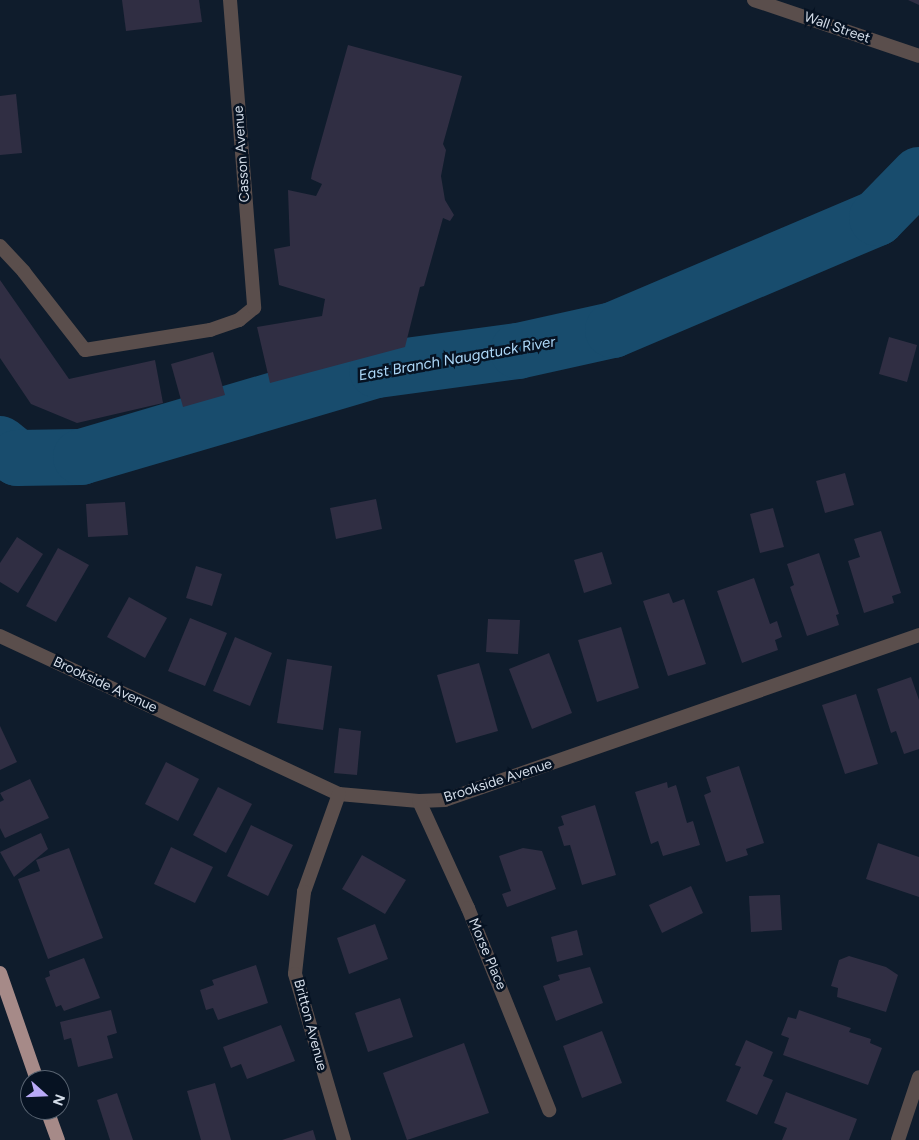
<!DOCTYPE html>
<html>
<head>
<meta charset="utf-8">
<style>
	body { margin:0 }
	#map { position:relative; width:919px; height:1140px; overflow:hidden; background:#0f1c2c; font-family:Figtree,sans-serif }
	div>[style] { position:absolute }
	[style*='--x'] { left:calc(var(--x)*1px); top:calc(var(--y)*1px); width:calc(var(--w)*1px); rotate:calc(var(--a)*1deg) }
	.river>* { height:56px; margin:-28px; padding:0 28px; transform-origin:28px; border-radius:28px; background:#184c6d }
	.building>* { inset:0; background:#302e43 }
	.service>* { height:14px; margin:-7px; padding:0 7px; transform-origin:7px; border-radius:7px; background:#5a4e4c }
	.minor>* { height:14px; margin:-7px; padding:0 7px; transform-origin:7px; border-radius:7px; background:#5a4e4c }
	.tertiary>* { height:14px; margin:-7px; padding:0 7px; transform-origin:7px; border-radius:7px; background:#5a4e4c }
	.trunk>* { height:14px; margin:-7px; padding:0 7px; transform-origin:7px; border-radius:7px; background:#a68a88 }
	span { translate:-50% -50%; white-space:nowrap; text-align:center; line-height:1.15; -webkit-text-stroke:5px #061222; paint-order:stroke }
	.street-label { font-size:14px; color:#d3dce8 }
	.water-label { font-size:15px; color:#aed9f9; font-style:italic }
	.north { position:absolute; left:20px; top:1070px; width:50px; height:50px; box-sizing:border-box; background:#061222; border:1px solid #586371; border-radius:50%; rotate:110deg; font-size:14px; font-weight:700; line-height:20px; text-align:center; color:#d3dce8 }
	.north::after { content:''; display:block; margin:auto; width:18px; height:22px; background:#b9aaf7; clip-path:polygon(50% 0,100% 100%,50% 72%,0 100%) }
</style>
</head>
<body>
<div id="map">
	<div class="river">
		<i style="--x:0;--y:444;--w:22;--a:39"></i>
		<i style="--x:17;--y:458;--w:64;--a:-0.9"></i>
		<i style="--x:81;--y:457;--w:309;--a:-16.4"></i>
		<i style="--x:377;--y:370;--w:142;--a:-7.7"></i>
		<i style="--x:518;--y:351;--w:97;--a:-12.5"></i>
		<i style="--x:613;--y:330;--w:287;--a:-23"></i>
		<i style="--x:877;--y:218;--w:60;--a:-45.7"></i>
	</div>
	<div class="building">
		<i style="clip-path:polygon(122px 0,199px 0,202px 22px,126px 31px)"></i>
		<i style="clip-path:polygon(908px 0,919px 0,919px 5px)"></i>
		<i style="clip-path:polygon(348px 45px,462px 76px,443px 144px,446px 150px,441px 176px,445px 200px,454px 215px,450px 221px,443px 218px,424px 286px,420px 287px,405px 347px,270px 383px,257px 327px,322px 316px,325px 299px,279px 285px,274px 249px,290px 246px,288px 190px,316px 196px,322px 184px,311px 179px,312px 173px)"></i>
		<i style="clip-path:polygon(16px 94px,22px 153px,0 155px,0 96px)"></i>
		<i style="clip-path:polygon(0 280px,69px 379px,155px 360px,163px 403px,77px 423px,31px 404px,0 358px)"></i>
		<i style="clip-path:polygon(889px 337px,917px 345px,907px 382px,879px 374px)"></i>
		<i style="clip-path:polygon(213px 352px,225px 395px,183px 407px,171px 364px)"></i>
		<i style="clip-path:polygon(845px 473px,854px 505px,825px 513px,816px 481px)"></i>
		<i style="clip-path:polygon(376px 499px,382px 529px,336px 539px,330px 508px)"></i>
		<i style="clip-path:polygon(125px 502px,128px 535px,88px 537px,86px 504px)"></i>
		<i style="clip-path:polygon(773px 508px,784px 547px,760px 553px,750px 514px)"></i>
		<i style="clip-path:polygon(881px 531px,901px 593px,892px 596px,894px 603px,864px 613px,848px 561px,860px 557px,854px 539px)"></i>
		<i style="clip-path:polygon(17px 537px,43px 554px,18px 593px,0 582px,0 563px)"></i>
		<i style="clip-path:polygon(58px 548px,89px 565px,56px 622px,26px 606px)"></i>
		<i style="clip-path:polygon(602px 552px,612px 584px,584px 593px,574px 560px)"></i>
		<i style="clip-path:polygon(819px 553px,839px 614px,836px 615px,839px 625px,807px 636px,790px 587px,794px 585px,787px 564px)"></i>
		<i style="clip-path:polygon(196px 566px,222px 574px,212px 606px,186px 598px)"></i>
		<i style="clip-path:polygon(754px 578px,770px 624px,777px 621px,782px 637px,775px 640px,778px 650px,742px 663px,717px 591px)"></i>
		<i style="clip-path:polygon(669px 593px,673px 603px,684px 599px,706px 664px,668px 676px,643px 601px)"></i>
		<i style="clip-path:polygon(129px 597px,167px 618px,145px 658px,107px 637px)"></i>
		<i style="clip-path:polygon(190px 618px,227px 633px,205px 686px,168px 671px)"></i>
		<i style="clip-path:polygon(488px 619px,520px 620px,518px 654px,486px 652px)"></i>
		<i style="clip-path:polygon(621px 627px,639px 688px,597px 702px,578px 640px)"></i>
		<i style="clip-path:polygon(235px 637px,272px 653px,250px 706px,213px 691px)"></i>
		<i style="clip-path:polygon(549px 653px,572px 713px,532px 729px,509px 669px)"></i>
		<i style="clip-path:polygon(287px 659px,332px 666px,323px 730px,277px 723px)"></i>
		<i style="clip-path:polygon(479px 663px,498px 731px,456px 743px,437px 675px)"></i>
		<i style="clip-path:polygon(911px 677px,919px 700px,919px 749px,904px 754px,896px 731px,891px 733px,877px 689px)"></i>
		<i style="clip-path:polygon(856px 694px,878px 764px,845px 774px,822px 705px)"></i>
		<i style="clip-path:polygon(0 726px,17px 762px,0 770px)"></i>
		<i style="clip-path:polygon(339px 728px,361px 731px,357px 775px,334px 773px)"></i>
		<i style="clip-path:polygon(166px 762px,199px 779px,178px 821px,145px 804px)"></i>
		<i style="clip-path:polygon(739px 766px,764px 843px,746px 849px,748px 855px,726px 862px,704px 795px,711px 792px,706px 777px)"></i>
		<i style="clip-path:polygon(30px 779px,49px 818px,5px 838px,0 828px,0 802px,4px 800px,0 793px)"></i>
		<i style="clip-path:polygon(667px 782px,668px 788px,676px 785px,687px 823px,693px 821px,700px 845px,663px 856px,658px 841px,651px 844px,635px 792px)"></i>
		<i style="clip-path:polygon(218px 787px,252px 804px,226px 853px,193px 835px)"></i>
		<i style="clip-path:polygon(595px 805px,616px 875px,582px 885px,570px 845px,564px 846px,558px 827px,564px 825px,561px 816px)"></i>
		<i style="clip-path:polygon(251px 825px,293px 845px,268px 896px,227px 876px)"></i>
		<i style="clip-path:polygon(41px 833px,48px 849px,14px 877px,0 852px)"></i>
		<i style="clip-path:polygon(878px 843px,919px 857px,919px 897px,866px 879px)"></i>
		<i style="clip-path:polygon(171px 847px,213px 867px,195px 903px,154px 884px)"></i>
		<i style="clip-path:polygon(69px 848px,103px 938px,48px 959px,18px 879px,40px 871px,36px 860px)"></i>
		<i style="clip-path:polygon(523px 848px,542px 851px,556px 889px,507px 907px,502px 894px,511px 891px,499px 856px)"></i>
		<i style="clip-path:polygon(362px 855px,406px 880px,385px 914px,342px 889px)"></i>
		<i style="clip-path:polygon(691px 886px,703px 913px,662px 933px,649px 905px)"></i>
		<i style="clip-path:polygon(780px 895px,782px 930px,751px 932px,749px 896px)"></i>
		<i style="clip-path:polygon(375px 924px,388px 959px,349px 974px,337px 938px)"></i>
		<i style="clip-path:polygon(577px 930px,583px 955px,557px 962px,551px 937px)"></i>
		<i style="clip-path:polygon(849px 956px,886px 967px,898px 975px,886px 1012px,837px 997px,838px 988px,831px 986px,839px 960px)"></i>
		<i style="clip-path:polygon(84px 958px,100px 998px,64px 1011px,61px 1005px,56px 1007px,45px 978px,50px 976px,49px 971px)"></i>
		<i style="clip-path:polygon(256px 965px,268px 1003px,218px 1020px,213px 1008px,206px 1010px,200px 990px,214px 985px,212px 980px)"></i>
		<i style="clip-path:polygon(590px 967px,603px 1003px,556px 1021px,543px 986px,560px 980px,558px 975px)"></i>
		<i style="clip-path:polygon(400px 998px,413px 1037px,368px 1052px,355px 1013px)"></i>
		<i style="clip-path:polygon(111px 1010px,117px 1033px,107px 1036px,113px 1058px,78px 1067px,71px 1038px,64px 1040px,60px 1022px)"></i>
		<i style="clip-path:polygon(799px 1010px,851px 1028px,849px 1032px,871px 1039px,870px 1043px,882px 1048px,868px 1085px,783px 1055px,789px 1038px,781px 1035px,788px 1017px,796px 1019px)"></i>
		<i style="clip-path:polygon(281px 1025px,295px 1061px,247px 1079px,241px 1064px,231px 1068px,223px 1047px)"></i>
		<i style="clip-path:polygon(602px 1031px,622px 1083px,582px 1098px,563px 1046px)"></i>
		<i style="clip-path:polygon(746px 1040px,773px 1052px,763px 1076px,773px 1080px,757px 1115px,726px 1101px,741px 1067px,735px 1065px)"></i>
		<i style="clip-path:polygon(464px 1043px,489px 1113px,407px 1140px,383px 1073px)"></i>
		<i style="clip-path:polygon(215px 1083px,231px 1140px,201px 1140px,187px 1091px)"></i>
		<i style="clip-path:polygon(786px 1092px,857px 1119px,849px 1140px,782px 1140px,787px 1128px,774px 1123px)"></i>
		<i style="clip-path:polygon(117px 1093px,133px 1140px,110px 1140px,97px 1100px)"></i>
		<i style="clip-path:polygon(313px 1130px,316px 1140px,282px 1140px)"></i>
	</div>
	<div class="service">
		<i style="--x:0;--y:246;--w:35;--a:47"></i>
		<i style="--x:24;--y:272;--w:99;--a:52"></i>
		<i style="--x:85;--y:350;--w:127;--a:-9.1"></i>
		<i style="--x:210;--y:330;--w:31;--a:-19"></i>
		<i style="--x:239;--y:320;--w:19;--a:-39"></i>
	</div>
	<div class="minor">
		<i style="--x:230;--y:0;--w:309;--a:85.5"></i>
		<i style="--x:0;--y:636;--w:374;--a:25"></i>
		<i style="--x:339;--y:794;--w:80;--a:5"></i>
		<i style="--x:419;--y:801;--w:26;--a:-2"></i>
		<i style="--x:445;--y:800;--w:502;--a:-19.19"></i>
		<i style="--x:339;--y:794;--w:104;--a:109.7"></i>
		<i style="--x:304;--y:892;--w:82;--a:96.3"></i>
		<i style="--x:295;--y:974;--w:173;--a:73.6"></i>
		<i style="--x:419;--y:801;--w:118;--a:65.4"></i>
		<i style="--x:468;--y:908;--w:218;--a:68.1"></i>
	</div>
	<div class="tertiary">
		<i style="--x:754;--y:0;--w:174;--a:18.7"></i>
		<i style="--x:898;--y:1140;--w:66;--a:-71.6"></i>
	</div>
	<div class="trunk">
		<i style="--x:0;--y:973;--w:113;--a:70.9"></i>
		<i style="--x:47;--y:1110;--w:32;--a:70"></i>
	</div>
	<div class="street-label">
		<span style="left:837px;top:28px;rotate:19deg">Wall Street</span>
		<span style="left:242px;top:154px;rotate:-94deg">Casson Avenue</span>
		<span style="left:105px;top:685px;rotate:25deg">Brookside Avenue</span>
		<span style="left:498px;top:781px;rotate:-18deg">Brookside Avenue</span>
		<span style="left:487px;top:954px;rotate:67deg">Morse Place</span>
		<span style="left:310px;top:1025px;rotate:75deg">Britton Avenue</span>
	</div>
	<div class="water-label">
		<span style="left:457px;top:359px;rotate:-10deg">East Branch Naugatuck River</span>
	</div>
	<div class="north">N</div>
</div>
</body>
</html>
